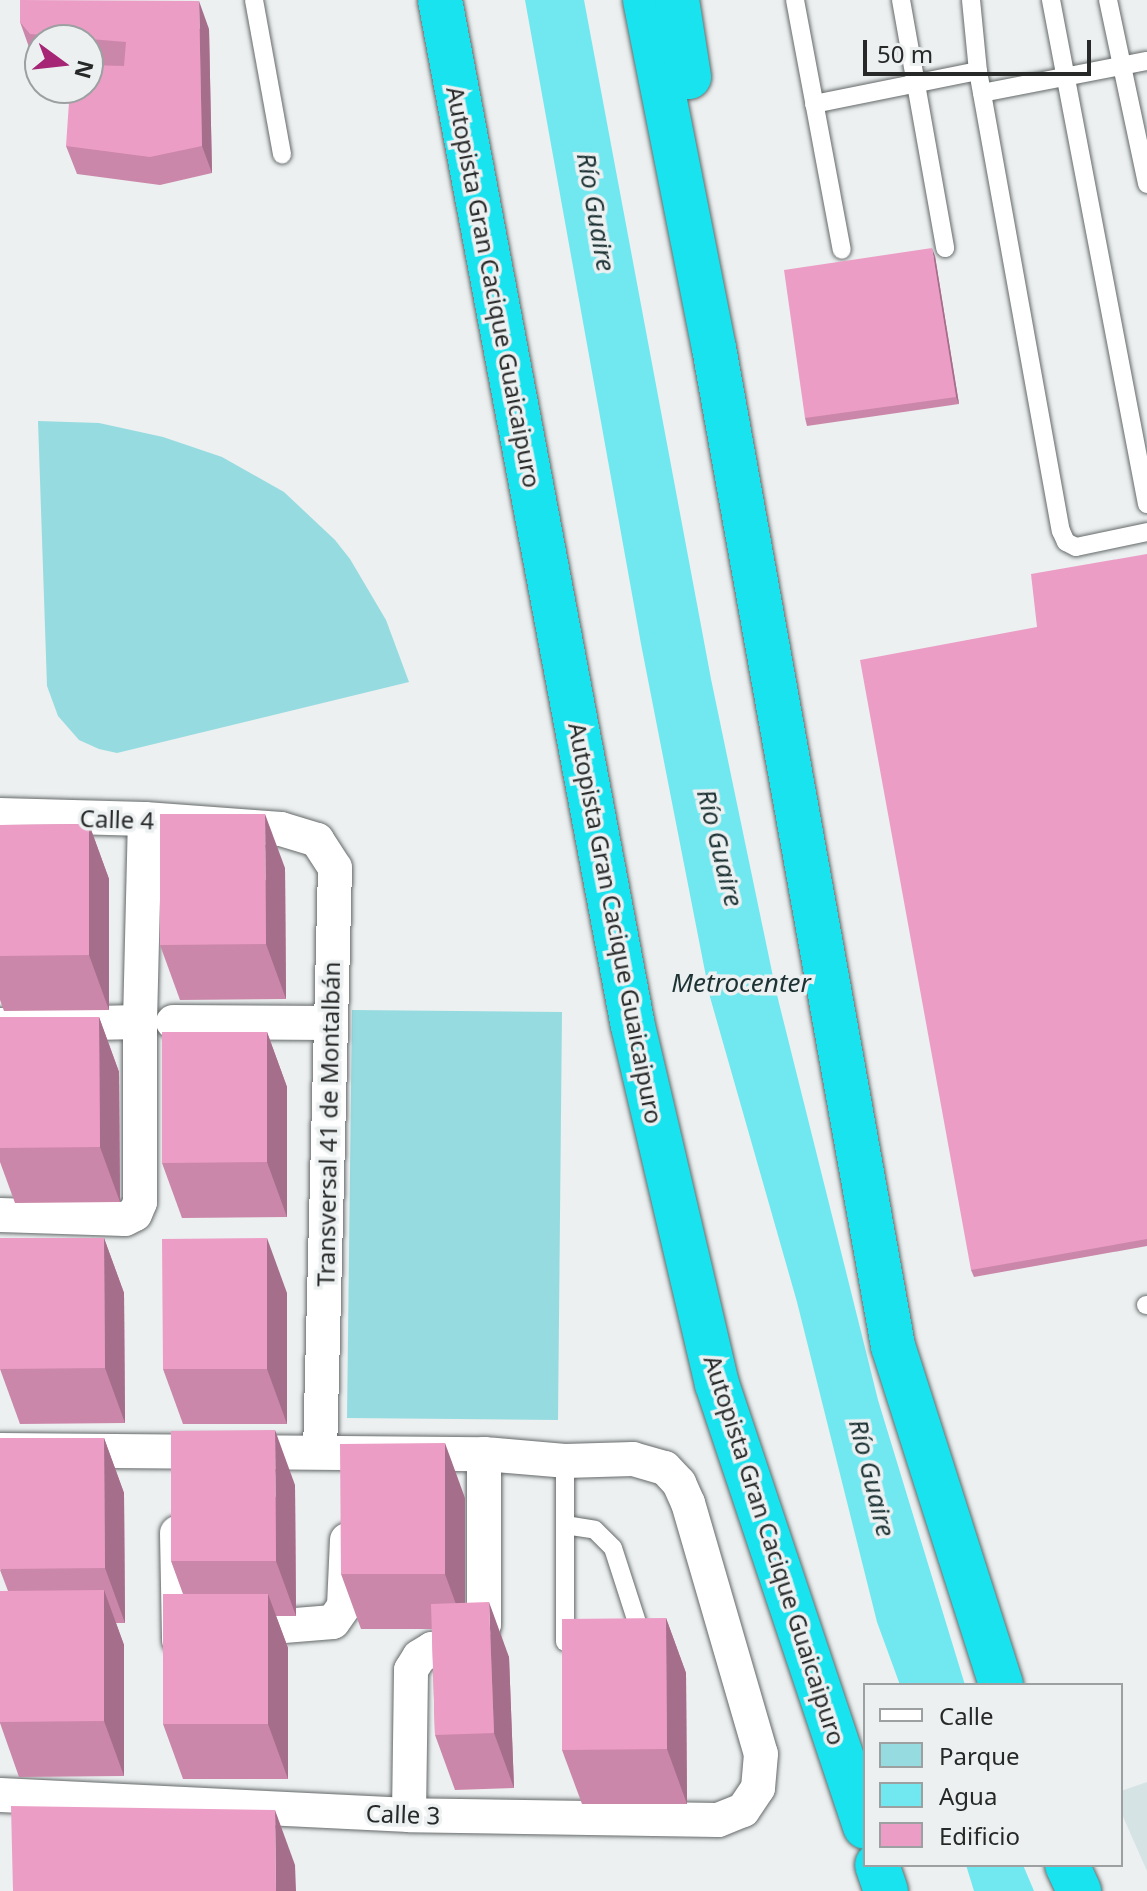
<!DOCTYPE html>
<html>
<head>
<meta charset="utf-8">
<style>
	body { margin:0 }
	#map { position:relative; width:1147px; height:1891px; overflow:hidden; background:#ecf0f0; font-family:"Noto Sans",sans-serif }
	div>[style] { position:absolute }
	[style*='--x'] { left:calc(var(--x)*1px); top:calc(var(--y)*1px); width:calc(var(--w)*1px); rotate:calc(var(--a)*1deg) }
	.built>* { inset:0; background:#d6e3e4 }
	.green>* { inset:0; background:#96dbe0 }
	.water>* { inset:0; background:#71e7ef }
	.roads { filter:drop-shadow(0 0 2px #656969) drop-shadow(0 0 2px #656969) }
	.service>* { height:18px; margin:-9px; padding:0 9px; transform-origin:9px; border-radius:9px; background:#fff }
	.minor>* { height:34px; margin:-17px; padding:0 17px; transform-origin:17px; border-radius:17px; background:#fff }
	.motorway>* { height:44px; margin:-22px; padding:0 22px; transform-origin:22px; border-radius:22px; background:#18e3ef }
	.wall>* { inset:0; background:#cb87a9 }
	.shaded-wall>* { inset:0; background:#a56e8a }
	.building>* { inset:0; background:#ec9dc5 }
	span { translate:-50% -50%; white-space:nowrap; text-align:center; line-height:1.15; -webkit-text-stroke:7px #ecf0f0; paint-order:stroke }
	.street-label { font-size:24px; color:#272828 }
	.water-label { font-size:26px; color:#1d3234; font-style:italic }
	.legend { position:absolute; left:863px; top:1683px; width:260px; height:184px; box-sizing:border-box; background:#ecf0f0; border:2px solid #9da0a0; margin:0; padding:10px 14px; list-style:none; font-size:24px; color:#272828 }
	.legend li { display:flex; align-items:center; gap:16px; height:40px }
	.legend b { width:40px; border:2px solid #9da0a0 }
	.north { position:absolute; left:24px; top:24px; width:80px; height:80px; box-sizing:border-box; background:#ecf0f0; border:2px solid #9da0a0; border-radius:50%; rotate:105deg; font-size:22px; font-weight:700; line-height:32px; text-align:center; color:#272828 }
	.north::after { content:''; display:block; margin:auto; width:28px; height:36px; background:#a62575; clip-path:polygon(50% 0,100% 100%,50% 72%,0 100%) }
	.scale { position:absolute; left:863px; top:40px; width:228px; height:36px; box-sizing:border-box; border:4px solid #272828; border-top:0; padding-left:10px; font-size:24px; line-height:28px; white-space:nowrap; color:#272828; -webkit-text-stroke:6px #ecf0f0; paint-order:stroke }
</style>
</head>
<body>
<div id="map">
	<div class="built">
		<i style="clip-path:polygon(1147px 1782px,1147px 1871px,1121px 1812px,1121px 1791px)"></i>
	</div>
	<div class="green">
		<i style="clip-path:polygon(38px 421px,99px 423px,163px 437px,222px 457px,284px 492px,335px 540px,350px 559px,386px 620px,409px 682px,117px 753px,99px 749px,79px 740px,58px 716px,47px 686px)"></i>
		<i style="clip-path:polygon(352px 1010px,562px 1012px,558px 1420px,347px 1418px)"></i>
	</div>
	<div class="water">
		<i style="clip-path:polygon(525px 0,584px 0,711px 679px,776px 991px,878px 1400px,965px 1685px,900px 1685px,877px 1622px,797px 1302px,710px 997px,641px 644px)"></i>
		<i style="clip-path:polygon(966px 1865px,1023px 1865px,1034px 1891px,974px 1891px)"></i>
	</div>
	<div class="roads">
		<div class="service">
			<i style="--x:254;--y:0;--w:157;--a:79.7"></i>
			<i style="--x:795;--y:0;--w:254;--a:79.4"></i>
			<i style="--x:901;--y:0;--w:252;--a:79.9"></i>
			<i style="--x:971;--y:0;--w:71;--a:84.4"></i>
			<i style="--x:978;--y:71;--w:467;--a:79.8"></i>
			<i style="--x:1061;--y:531;--w:12;--a:66"></i>
			<i style="--x:1066;--y:542;--w:11;--a:27"></i>
			<i style="--x:1076;--y:547;--w:73;--a:-11.9"></i>
			<i style="--x:1051;--y:0;--w:513;--a:79.22"></i>
			<i style="--x:1108;--y:0;--w:188;--a:78"></i>
			<i style="--x:982;--y:93;--w:168;--a:-11"></i>
			<i style="--x:814;--y:104;--w:167;--a:-11.4"></i>
			<i style="--x:1146;--y:1305;--w:1;--a:0"></i>
			<i style="--x:565;--y:1525;--w:30;--a:9"></i>
			<i style="--x:595;--y:1530;--w:25;--a:45"></i>
			<i style="--x:613;--y:1548;--w:98;--a:72.1"></i>
			<i style="--x:565;--y:1642;--w:181;--a:-90"></i>
		</div>
		<div class="minor">
			<i style="--x:0;--y:815;--w:145;--a:1.6"></i>
			<i style="--x:145;--y:819;--w:136;--a:4.2"></i>
			<i style="--x:281;--y:829;--w:38;--a:17"></i>
			<i style="--x:317;--y:840;--w:33;--a:57"></i>
			<i style="--x:335;--y:868;--w:583;--a:91.47"></i>
			<i style="--x:173;--y:1022;--w:156;--a:0.4"></i>
			<i style="--x:0;--y:1025;--w:140;--a:-1.2"></i>
			<i style="--x:0;--y:1215;--w:125;--a:1.8"></i>
			<i style="--x:125;--y:1219;--w:11;--a:-27"></i>
			<i style="--x:135;--y:1214;--w:13;--a:-67"></i>
			<i style="--x:140;--y:1202;--w:180;--a:-90"></i>
			<i style="--x:140;--y:1022;--w:203;--a:-88.6"></i>
			<i style="--x:0;--y:1450;--w:484;--a:0.5"></i>
			<i style="--x:484;--y:1454;--w:81;--a:4.9"></i>
			<i style="--x:565;--y:1461;--w:68;--a:-1.7"></i>
			<i style="--x:633;--y:1459;--w:33;--a:16"></i>
			<i style="--x:665;--y:1468;--w:21;--a:47"></i>
			<i style="--x:679;--y:1483;--w:22;--a:66"></i>
			<i style="--x:688;--y:1503;--w:261;--a:73.8"></i>
			<i style="--x:761;--y:1754;--w:34;--a:95"></i>
			<i style="--x:758;--y:1788;--w:27;--a:124"></i>
			<i style="--x:743;--y:1810;--w:27;--a:158"></i>
			<i style="--x:718;--y:1820;--w:309;--a:-179.1"></i>
			<i style="--x:409;--y:1815;--w:409;--a:-177.2"></i>
			<i style="--x:177;--y:1533;--w:107;--a:88.9"></i>
			<i style="--x:247;--y:1629;--w:86;--a:-4.7"></i>
			<i style="--x:333;--y:1622;--w:19;--a:-55"></i>
			<i style="--x:344;--y:1606;--w:66;--a:-87.4"></i>
			<i style="--x:409;--y:1815;--w:145;--a:-89.2"></i>
			<i style="--x:411;--y:1670;--w:15;--a:-58"></i>
			<i style="--x:419;--y:1657;--w:15;--a:-32"></i>
			<i style="--x:432;--y:1649;--w:41;--a:-5.6"></i>
			<i style="--x:473;--y:1645;--w:12;--a:-48"></i>
			<i style="--x:481;--y:1636;--w:12;--a:-76"></i>
			<i style="--x:484;--y:1624;--w:170;--a:-90"></i>
		</div>
		<div class="motorway">
			<i style="--x:440;--y:0;--w:1044;--a:79.35"></i>
			<i style="--x:633;--y:1026;--w:368;--a:76.8"></i>
			<i style="--x:717;--y:1384;--w:467;--a:71.5"></i>
			<i style="--x:645;--y:0;--w:355;--a:78.8"></i>
			<i style="--x:714;--y:348;--w:1014;--a:79.83"></i>
			<i style="--x:893;--y:1346;--w:356;--a:72.3"></i>
			<i style="--x:677;--y:0;--w:78;--a:81.1"></i>
			<i style="--x:877;--y:1865;--w:28;--a:71"></i>
			<i style="--x:1067;--y:1865;--w:29;--a:65"></i>
		</div>
	</div>
	<div class="wall">
		<i style="clip-path:polygon(20px 22px,209px 29px,212px 173px,160px 185px,77px 174px,66px 146px,88px 88px,88px 40px,40px 40px,40px 61px,30px 50px)"></i>
		<i style="clip-path:polygon(935px 256px,959px 404px,807px 426px,805px 418px)"></i>
		<i style="clip-path:polygon(1147px 554px,1147px 1246px,974px 1277px,971px 1270px,1037px 627px)"></i>
		<i style="clip-path:polygon(89px 824px,109px 879px,109px 1010px,4px 1011px,0 1000px,0 825px)"></i>
		<i style="clip-path:polygon(285px 868px,286px 999px,180px 1000px,160px 945px)"></i>
		<i style="clip-path:polygon(0 1017px,99px 1017px,119px 1072px,120px 1202px,15px 1203px,0 1162px)"></i>
		<i style="clip-path:polygon(267px 1032px,287px 1087px,287px 1217px,182px 1218px,162px 1163px)"></i>
		<i style="clip-path:polygon(104px 1238px,124px 1293px,125px 1423px,20px 1424px,0 1369px)"></i>
		<i style="clip-path:polygon(287px 1293px,287px 1424px,183px 1424px,163px 1369px)"></i>
		<i style="clip-path:polygon(104px 1438px,124px 1493px,125px 1623px,116px 1623px,124px 1645px,124px 1776px,19px 1777px,0 1723px,0 1591px,8px 1591px,0 1570px)"></i>
		<i style="clip-path:polygon(295px 1485px,296px 1616px,276px 1616px,288px 1648px,288px 1779px,183px 1779px,163px 1724px,183px 1594px,171px 1561px)"></i>
		<i style="clip-path:polygon(465px 1498px,465px 1603px,509px 1657px,514px 1788px,455px 1790px,435px 1735px,432px 1629px,361px 1629px,341px 1574px)"></i>
		<i style="clip-path:polygon(666px 1618px,686px 1673px,687px 1804px,582px 1804px,562px 1750px)"></i>
	</div>
	<div class="shaded-wall">
		<i style="clip-path:polygon(199px 1px,209px 29px,212px 173px,202px 146px)"></i>
		<i style="clip-path:polygon(932px 248px,935px 256px,959px 404px,956px 397px)"></i>
		<i style="clip-path:polygon(265px 814px,285px 868px,286px 999px,266px 944px)"></i>
		<i style="clip-path:polygon(89px 824px,109px 879px,109px 1010px,89px 955px)"></i>
		<i style="clip-path:polygon(99px 1017px,119px 1072px,120px 1202px,100px 1147px)"></i>
		<i style="clip-path:polygon(267px 1032px,287px 1087px,287px 1217px,267px 1162px)"></i>
		<i style="clip-path:polygon(104px 1238px,124px 1293px,125px 1423px,105px 1368px)"></i>
		<i style="clip-path:polygon(267px 1238px,287px 1293px,287px 1424px,267px 1369px)"></i>
		<i style="clip-path:polygon(275px 1430px,295px 1485px,296px 1616px,276px 1561px)"></i>
		<i style="clip-path:polygon(104px 1438px,124px 1493px,125px 1623px,105px 1568px)"></i>
		<i style="clip-path:polygon(445px 1443px,465px 1498px,465px 1629px,445px 1574px)"></i>
		<i style="clip-path:polygon(104px 1590px,124px 1645px,124px 1776px,104px 1721px)"></i>
		<i style="clip-path:polygon(268px 1594px,288px 1648px,288px 1779px,268px 1724px)"></i>
		<i style="clip-path:polygon(489px 1602px,509px 1657px,514px 1788px,494px 1733px)"></i>
		<i style="clip-path:polygon(666px 1618px,686px 1673px,687px 1804px,667px 1749px)"></i>
		<i style="clip-path:polygon(275px 1810px,295px 1865px,296px 1891px,276px 1891px)"></i>
	</div>
	<div class="building">
		<i style="clip-path:polygon(20px 0,199px 1px,202px 146px,150px 157px,66px 146px,70px 88px,88px 88px,88px 65px,124px 66px,126px 42px,30px 34px,20px 22px)"></i>
		<i style="clip-path:polygon(932px 248px,956px 397px,805px 418px,784px 270px)"></i>
		<i style="clip-path:polygon(1147px 554px,1147px 1239px,971px 1270px,860px 660px,1037px 627px,1031px 574px)"></i>
		<i style="clip-path:polygon(160px 814px,265px 814px,266px 944px,160px 945px)"></i>
		<i style="clip-path:polygon(89px 824px,89px 955px,0 956px,0 825px)"></i>
		<i style="clip-path:polygon(0 1017px,99px 1017px,100px 1147px,0 1148px)"></i>
		<i style="clip-path:polygon(162px 1032px,267px 1032px,267px 1162px,162px 1163px)"></i>
		<i style="clip-path:polygon(0 1238px,104px 1238px,105px 1368px,0 1369px)"></i>
		<i style="clip-path:polygon(267px 1238px,267px 1369px,163px 1369px,162px 1239px)"></i>
		<i style="clip-path:polygon(275px 1430px,276px 1561px,171px 1561px,171px 1431px)"></i>
		<i style="clip-path:polygon(0 1438px,104px 1438px,105px 1568px,0 1569px)"></i>
		<i style="clip-path:polygon(445px 1443px,445px 1574px,341px 1574px,340px 1444px)"></i>
		<i style="clip-path:polygon(104px 1590px,104px 1721px,0 1722px,0 1591px)"></i>
		<i style="clip-path:polygon(163px 1594px,268px 1594px,268px 1724px,163px 1724px)"></i>
		<i style="clip-path:polygon(489px 1602px,494px 1733px,435px 1735px,431px 1604px)"></i>
		<i style="clip-path:polygon(666px 1618px,667px 1749px,562px 1750px,562px 1619px)"></i>
		<i style="clip-path:polygon(11px 1806px,275px 1810px,276px 1891px,13px 1891px)"></i>
	</div>
	<div class="street-label">
		<span style="left:494px;top:287px;rotate:79deg">Autopista Gran Cacique Guaicaipuro</span>
		<span style="left:117px;top:819px;rotate:2deg">Calle 4</span>
		<span style="left:616px;top:923px;rotate:79deg">Autopista Gran Cacique Guaicaipuro</span>
		<span style="left:328px;top:1124px;rotate:-89deg">Transversal 41 de Montalbán</span>
		<span style="left:775px;top:1550px;rotate:72deg">Autopista Gran Cacique Guaicaipuro</span>
		<span style="left:403px;top:1814px;rotate:2deg">Calle 3</span>
	</div>
	<div class="water-label">
		<span style="left:596px;top:212px;rotate:80deg">Río Guaire</span>
		<span style="left:720px;top:848px;rotate:76deg">Río Guaire</span>
		<span style="left:741px;top:983px">Metrocenter</span>
		<span style="left:872px;top:1478px;rotate:76deg">Río Guaire</span>
	</div>
	<ul class="legend">
	<li><b style="height:10px;background:#fff"></b>Calle</li>
	<li><b style="height:22px;background:#96dbe0"></b>Parque</li>
	<li><b style="height:22px;background:#71e7ef"></b>Agua</li>
	<li><b style="height:22px;background:#ec9dc5"></b>Edificio</li>
	</ul>
	<div class="north">N</div>
	<div class="scale">50 m</div>
</div>
</body>
</html>
